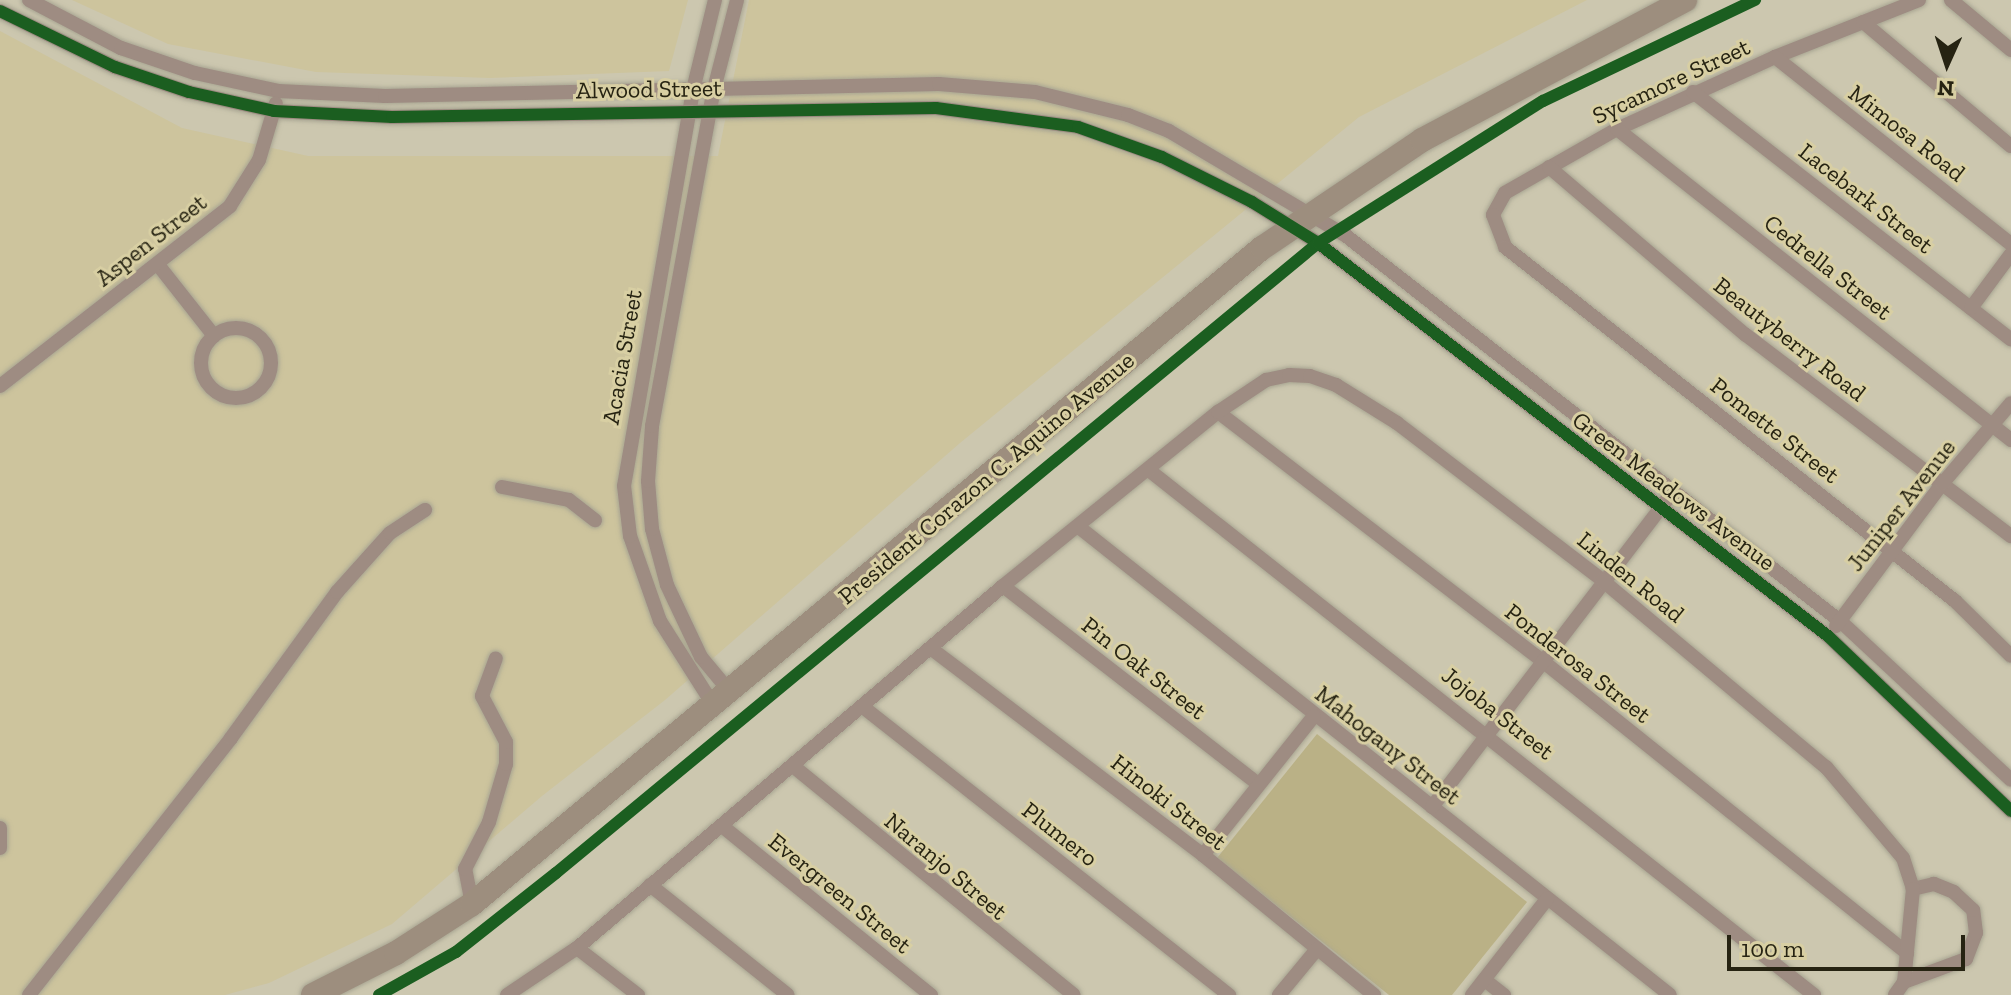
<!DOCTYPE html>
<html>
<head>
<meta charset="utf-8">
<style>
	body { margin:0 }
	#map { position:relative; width:2011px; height:995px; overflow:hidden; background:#ccc7af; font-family:"Zilla Slab",serif }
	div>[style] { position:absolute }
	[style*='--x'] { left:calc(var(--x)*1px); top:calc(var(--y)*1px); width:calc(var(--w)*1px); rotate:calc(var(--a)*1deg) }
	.built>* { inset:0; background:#cdc49d }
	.green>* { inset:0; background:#bab186 }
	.roads { filter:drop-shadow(0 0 2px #a8a592) drop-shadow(0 0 2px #a8a592) }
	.minor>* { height:14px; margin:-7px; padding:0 7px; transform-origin:7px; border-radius:7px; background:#9e8c82 }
	.minor>.ring { margin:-7px; padding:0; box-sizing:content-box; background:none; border:14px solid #9e8c82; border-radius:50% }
	.trunk>* { height:24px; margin:-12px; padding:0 12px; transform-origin:12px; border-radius:12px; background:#9d8e7e }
	.cycleway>* { height:12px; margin:-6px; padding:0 6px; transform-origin:6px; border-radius:6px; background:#1b5e20 }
	span { translate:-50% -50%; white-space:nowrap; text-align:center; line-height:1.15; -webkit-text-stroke:6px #d8cfa3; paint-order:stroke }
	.street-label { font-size:24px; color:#262312 }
	.north { position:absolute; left:1907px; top:24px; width:80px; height:80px; -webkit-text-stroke:6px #d8cfa3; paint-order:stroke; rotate:183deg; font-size:22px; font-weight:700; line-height:32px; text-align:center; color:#262312 }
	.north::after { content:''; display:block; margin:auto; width:28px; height:36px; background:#262312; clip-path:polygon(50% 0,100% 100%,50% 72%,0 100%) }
	.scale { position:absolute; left:1727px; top:935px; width:238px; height:36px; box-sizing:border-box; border:4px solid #262312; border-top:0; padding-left:10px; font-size:24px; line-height:28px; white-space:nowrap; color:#262312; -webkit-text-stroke:6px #d8cfa3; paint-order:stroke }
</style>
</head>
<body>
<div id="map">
	<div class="built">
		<i style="clip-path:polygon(72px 0,688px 0,669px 71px,490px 78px,316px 72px,168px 44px)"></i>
		<i style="clip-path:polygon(749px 0,1587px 0,1359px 117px,960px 443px,665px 700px,542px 796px,392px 924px,269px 983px,225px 995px,0 995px,0 31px,182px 128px,308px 156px,718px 156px)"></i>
	</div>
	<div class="green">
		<i style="clip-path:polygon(1317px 734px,1527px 902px,1452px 995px,1389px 995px,1217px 858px)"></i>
	</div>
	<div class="roads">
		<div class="minor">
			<i style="--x:29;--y:0;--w:104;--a:27.6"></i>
			<i style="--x:121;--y:48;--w:78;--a:18.7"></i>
			<i style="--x:195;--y:73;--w:85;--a:12.2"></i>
			<i style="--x:278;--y:91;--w:107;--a:2.7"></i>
			<i style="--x:385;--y:96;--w:554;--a:-1.24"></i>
			<i style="--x:939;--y:84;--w:96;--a:4.8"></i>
			<i style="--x:1035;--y:92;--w:96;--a:13.9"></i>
			<i style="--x:1128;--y:115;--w:44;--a:21.3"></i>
			<i style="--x:1169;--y:131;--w:204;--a:30.6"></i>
			<i style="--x:1345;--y:235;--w:628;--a:37.95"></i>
			<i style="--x:1840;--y:621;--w:233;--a:42.9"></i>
			<i style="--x:1919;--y:0;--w:155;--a:158.4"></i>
			<i style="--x:1775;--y:57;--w:174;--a:155.5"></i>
			<i style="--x:1617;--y:129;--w:129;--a:150.3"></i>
			<i style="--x:1505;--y:193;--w:25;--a:119"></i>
			<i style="--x:1493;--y:215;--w:34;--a:69"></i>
			<i style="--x:1505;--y:247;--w:573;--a:38.19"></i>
			<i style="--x:1955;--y:601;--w:78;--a:44.5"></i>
			<i style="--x:1951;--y:0;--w:78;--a:39.8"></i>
			<i style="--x:0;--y:11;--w:128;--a:26"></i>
			<i style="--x:115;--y:67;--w:78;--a:18.7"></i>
			<i style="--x:189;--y:92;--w:87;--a:12.6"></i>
			<i style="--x:274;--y:111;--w:118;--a:2.9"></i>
			<i style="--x:392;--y:117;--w:544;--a:-0.95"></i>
			<i style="--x:936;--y:108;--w:143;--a:7.6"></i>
			<i style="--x:1078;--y:127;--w:89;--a:19.7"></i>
			<i style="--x:1162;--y:157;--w:101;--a:26.6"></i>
			<i style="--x:1252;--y:202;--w:78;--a:31.8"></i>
			<i style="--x:1318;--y:243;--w:644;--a:37.62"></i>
			<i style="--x:1828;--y:636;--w:253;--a:43.7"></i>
			<i style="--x:1863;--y:22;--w:193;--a:40"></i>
			<i style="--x:1775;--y:57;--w:301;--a:38.4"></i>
			<i style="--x:1693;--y:92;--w:403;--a:37.9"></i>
			<i style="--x:1617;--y:129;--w:502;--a:38.29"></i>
			<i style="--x:1549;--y:167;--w:259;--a:40.5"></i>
			<i style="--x:1746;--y:335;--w:333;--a:37.2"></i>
			<i style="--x:159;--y:266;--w:89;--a:51.8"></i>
			<i style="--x:1971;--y:308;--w:67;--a:-53.5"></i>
			<i class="ring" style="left:201px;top:328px;width:56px;height:56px"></i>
			<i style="--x:0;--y:386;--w:292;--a:-38"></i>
			<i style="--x:230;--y:206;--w:54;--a:-57.8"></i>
			<i style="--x:259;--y:160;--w:59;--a:-73.4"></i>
			<i style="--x:1218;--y:412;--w:412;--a:37.5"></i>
			<i style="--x:1545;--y:663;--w:464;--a:38.7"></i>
			<i style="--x:1150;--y:471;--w:846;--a:38.28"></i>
			<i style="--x:502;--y:487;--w:68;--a:11"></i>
			<i style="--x:569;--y:500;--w:33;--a:38"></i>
			<i style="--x:1080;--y:528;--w:752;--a:38.36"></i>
			<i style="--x:1003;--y:586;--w:323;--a:37.8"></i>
			<i style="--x:1836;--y:626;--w:177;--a:-53.3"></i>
			<i style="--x:1942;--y:484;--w:106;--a:-49.6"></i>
			<i style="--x:933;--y:650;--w:339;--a:37.2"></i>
			<i style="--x:1203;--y:855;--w:221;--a:39.3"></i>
			<i style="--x:731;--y:693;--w:47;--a:-129.8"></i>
			<i style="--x:701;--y:657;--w:80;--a:-115.3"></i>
			<i style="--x:667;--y:585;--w:58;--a:-105"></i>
			<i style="--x:652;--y:529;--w:48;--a:-94.8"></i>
			<i style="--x:648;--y:481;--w:55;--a:-85.8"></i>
			<i style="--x:652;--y:426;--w:343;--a:-79.6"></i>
			<i style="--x:714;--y:89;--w:92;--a:-75.5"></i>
			<i style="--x:714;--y:706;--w:101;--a:-122.4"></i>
			<i style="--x:660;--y:621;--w:90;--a:-109.4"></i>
			<i style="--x:630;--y:536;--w:50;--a:-96.8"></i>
			<i style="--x:624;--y:486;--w:402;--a:-80.1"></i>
			<i style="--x:693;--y:90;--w:93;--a:-76.3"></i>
			<i style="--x:863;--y:707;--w:466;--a:38.2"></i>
			<i style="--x:793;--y:766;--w:362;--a:39.2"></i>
			<i style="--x:1432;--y:807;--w:398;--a:-52.6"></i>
			<i style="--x:722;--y:826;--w:269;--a:39"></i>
			<i style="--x:0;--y:828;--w:20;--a:90"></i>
			<i style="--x:1203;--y:855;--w:178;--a:-51.4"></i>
			<i style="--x:650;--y:885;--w:176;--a:38.6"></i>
			<i style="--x:472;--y:904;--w:36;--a:-101"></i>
			<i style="--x:465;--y:869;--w:53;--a:-62.9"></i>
			<i style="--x:489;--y:822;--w:60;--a:-73.7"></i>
			<i style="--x:506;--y:764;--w:22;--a:-90"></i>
			<i style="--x:506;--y:742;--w:52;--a:-117.6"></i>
			<i style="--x:482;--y:696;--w:40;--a:-69.8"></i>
			<i style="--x:577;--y:948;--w:77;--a:37.6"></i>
			<i style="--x:1486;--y:981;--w:23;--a:38"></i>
			<i style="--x:1904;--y:982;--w:66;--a:-20.4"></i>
			<i style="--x:1966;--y:959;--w:28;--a:-69"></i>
			<i style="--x:1976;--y:933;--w:23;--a:-97"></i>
			<i style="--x:1973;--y:910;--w:26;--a:-137"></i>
			<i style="--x:1954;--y:892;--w:22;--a:-158"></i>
			<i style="--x:1934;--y:884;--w:22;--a:167"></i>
			<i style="--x:29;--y:995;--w:327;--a:-51.8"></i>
			<i style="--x:231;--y:738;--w:180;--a:-54"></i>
			<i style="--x:337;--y:592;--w:79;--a:-48.1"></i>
			<i style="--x:390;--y:533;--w:42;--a:-33.3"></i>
			<i style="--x:507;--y:995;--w:84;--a:-33.9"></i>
			<i style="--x:577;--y:948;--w:559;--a:-40.36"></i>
			<i style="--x:1003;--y:586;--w:277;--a:-39"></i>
			<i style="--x:1218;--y:412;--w:58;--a:-33.7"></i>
			<i style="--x:1266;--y:380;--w:24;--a:-12"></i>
			<i style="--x:1289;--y:375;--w:21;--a:3"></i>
			<i style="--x:1310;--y:376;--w:28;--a:19"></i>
			<i style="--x:1336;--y:385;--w:72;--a:31.9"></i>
			<i style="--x:1397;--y:423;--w:258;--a:37.4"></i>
			<i style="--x:1602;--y:580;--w:292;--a:39.9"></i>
			<i style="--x:1826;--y:767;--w:119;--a:49.8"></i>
			<i style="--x:1903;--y:858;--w:33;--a:72"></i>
			<i style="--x:1913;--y:889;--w:93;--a:95.5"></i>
			<i style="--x:1904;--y:982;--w:16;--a:125"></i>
			<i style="--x:1279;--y:995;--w:60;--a:-50.4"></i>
			<i style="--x:1472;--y:995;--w:122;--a:-52"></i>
		</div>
		<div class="trunk">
			<i style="--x:313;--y:995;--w:93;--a:-26.8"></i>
			<i style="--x:396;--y:953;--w:90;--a:-32.8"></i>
			<i style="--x:472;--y:904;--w:1027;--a:-39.71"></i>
			<i style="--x:1262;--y:248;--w:193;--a:-34"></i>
			<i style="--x:1422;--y:140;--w:298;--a:-28"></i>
		</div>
	</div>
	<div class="cycleway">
		<i style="--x:0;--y:11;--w:128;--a:26"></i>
		<i style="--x:115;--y:67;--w:78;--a:18.7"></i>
		<i style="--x:189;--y:92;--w:87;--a:12.6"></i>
		<i style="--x:274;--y:111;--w:118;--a:2.9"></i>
		<i style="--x:392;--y:117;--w:544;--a:-0.95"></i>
		<i style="--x:936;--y:108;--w:143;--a:7.6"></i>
		<i style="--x:1078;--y:127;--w:89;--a:19.7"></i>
		<i style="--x:1162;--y:157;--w:101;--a:26.6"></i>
		<i style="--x:1252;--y:202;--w:78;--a:31.8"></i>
		<i style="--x:1318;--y:243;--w:644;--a:37.62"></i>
		<i style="--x:1828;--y:636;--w:253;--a:43.7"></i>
		<i style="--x:379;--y:995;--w:88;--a:-29.2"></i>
		<i style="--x:456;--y:952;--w:127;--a:-38.3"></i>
		<i style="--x:556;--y:873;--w:989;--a:-39.58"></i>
		<i style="--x:1318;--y:243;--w:266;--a:-32.3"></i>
		<i style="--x:1543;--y:101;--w:235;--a:-25.5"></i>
	</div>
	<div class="street-label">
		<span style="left:1671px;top:81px;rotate:-25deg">Sycamore Street</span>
		<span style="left:649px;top:89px;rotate:-1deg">Alwood Street</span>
		<span style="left:1907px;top:133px;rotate:38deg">Mimosa Road</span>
		<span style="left:1866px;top:198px;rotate:38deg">Lacebark Street</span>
		<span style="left:151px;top:240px;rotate:-38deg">Aspen Street</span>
		<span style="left:1828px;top:267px;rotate:38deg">Cedrella Street</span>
		<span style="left:1790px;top:339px;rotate:38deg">Beautyberry Road</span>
		<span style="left:622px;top:357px;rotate:-80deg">Acacia Street</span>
		<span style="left:1775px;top:430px;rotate:38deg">Pomette Street</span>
		<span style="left:986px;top:478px;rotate:-40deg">President Corazon C. Aquino Avenue</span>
		<span style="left:1674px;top:491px;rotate:37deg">Green Meadows Avenue</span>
		<span style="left:1901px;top:505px;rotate:-52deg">Juniper Avenue</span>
		<span style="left:1631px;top:577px;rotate:39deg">Linden Road</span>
		<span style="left:1578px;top:663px;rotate:38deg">Ponderosa Street</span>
		<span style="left:1144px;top:668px;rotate:38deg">Pin Oak Street</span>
		<span style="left:1498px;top:713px;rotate:38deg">Jojoba Street</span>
		<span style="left:1388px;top:745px;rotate:38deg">Mahogany Street</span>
		<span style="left:1169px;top:802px;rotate:38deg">Hinoki Street</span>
		<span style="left:1060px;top:834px;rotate:38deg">Plumero</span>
		<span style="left:946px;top:866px;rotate:40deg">Naranjo Street</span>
		<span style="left:840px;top:893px;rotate:39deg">Evergreen Street</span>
	</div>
	<div class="north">N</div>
	<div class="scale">100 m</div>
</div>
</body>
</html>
